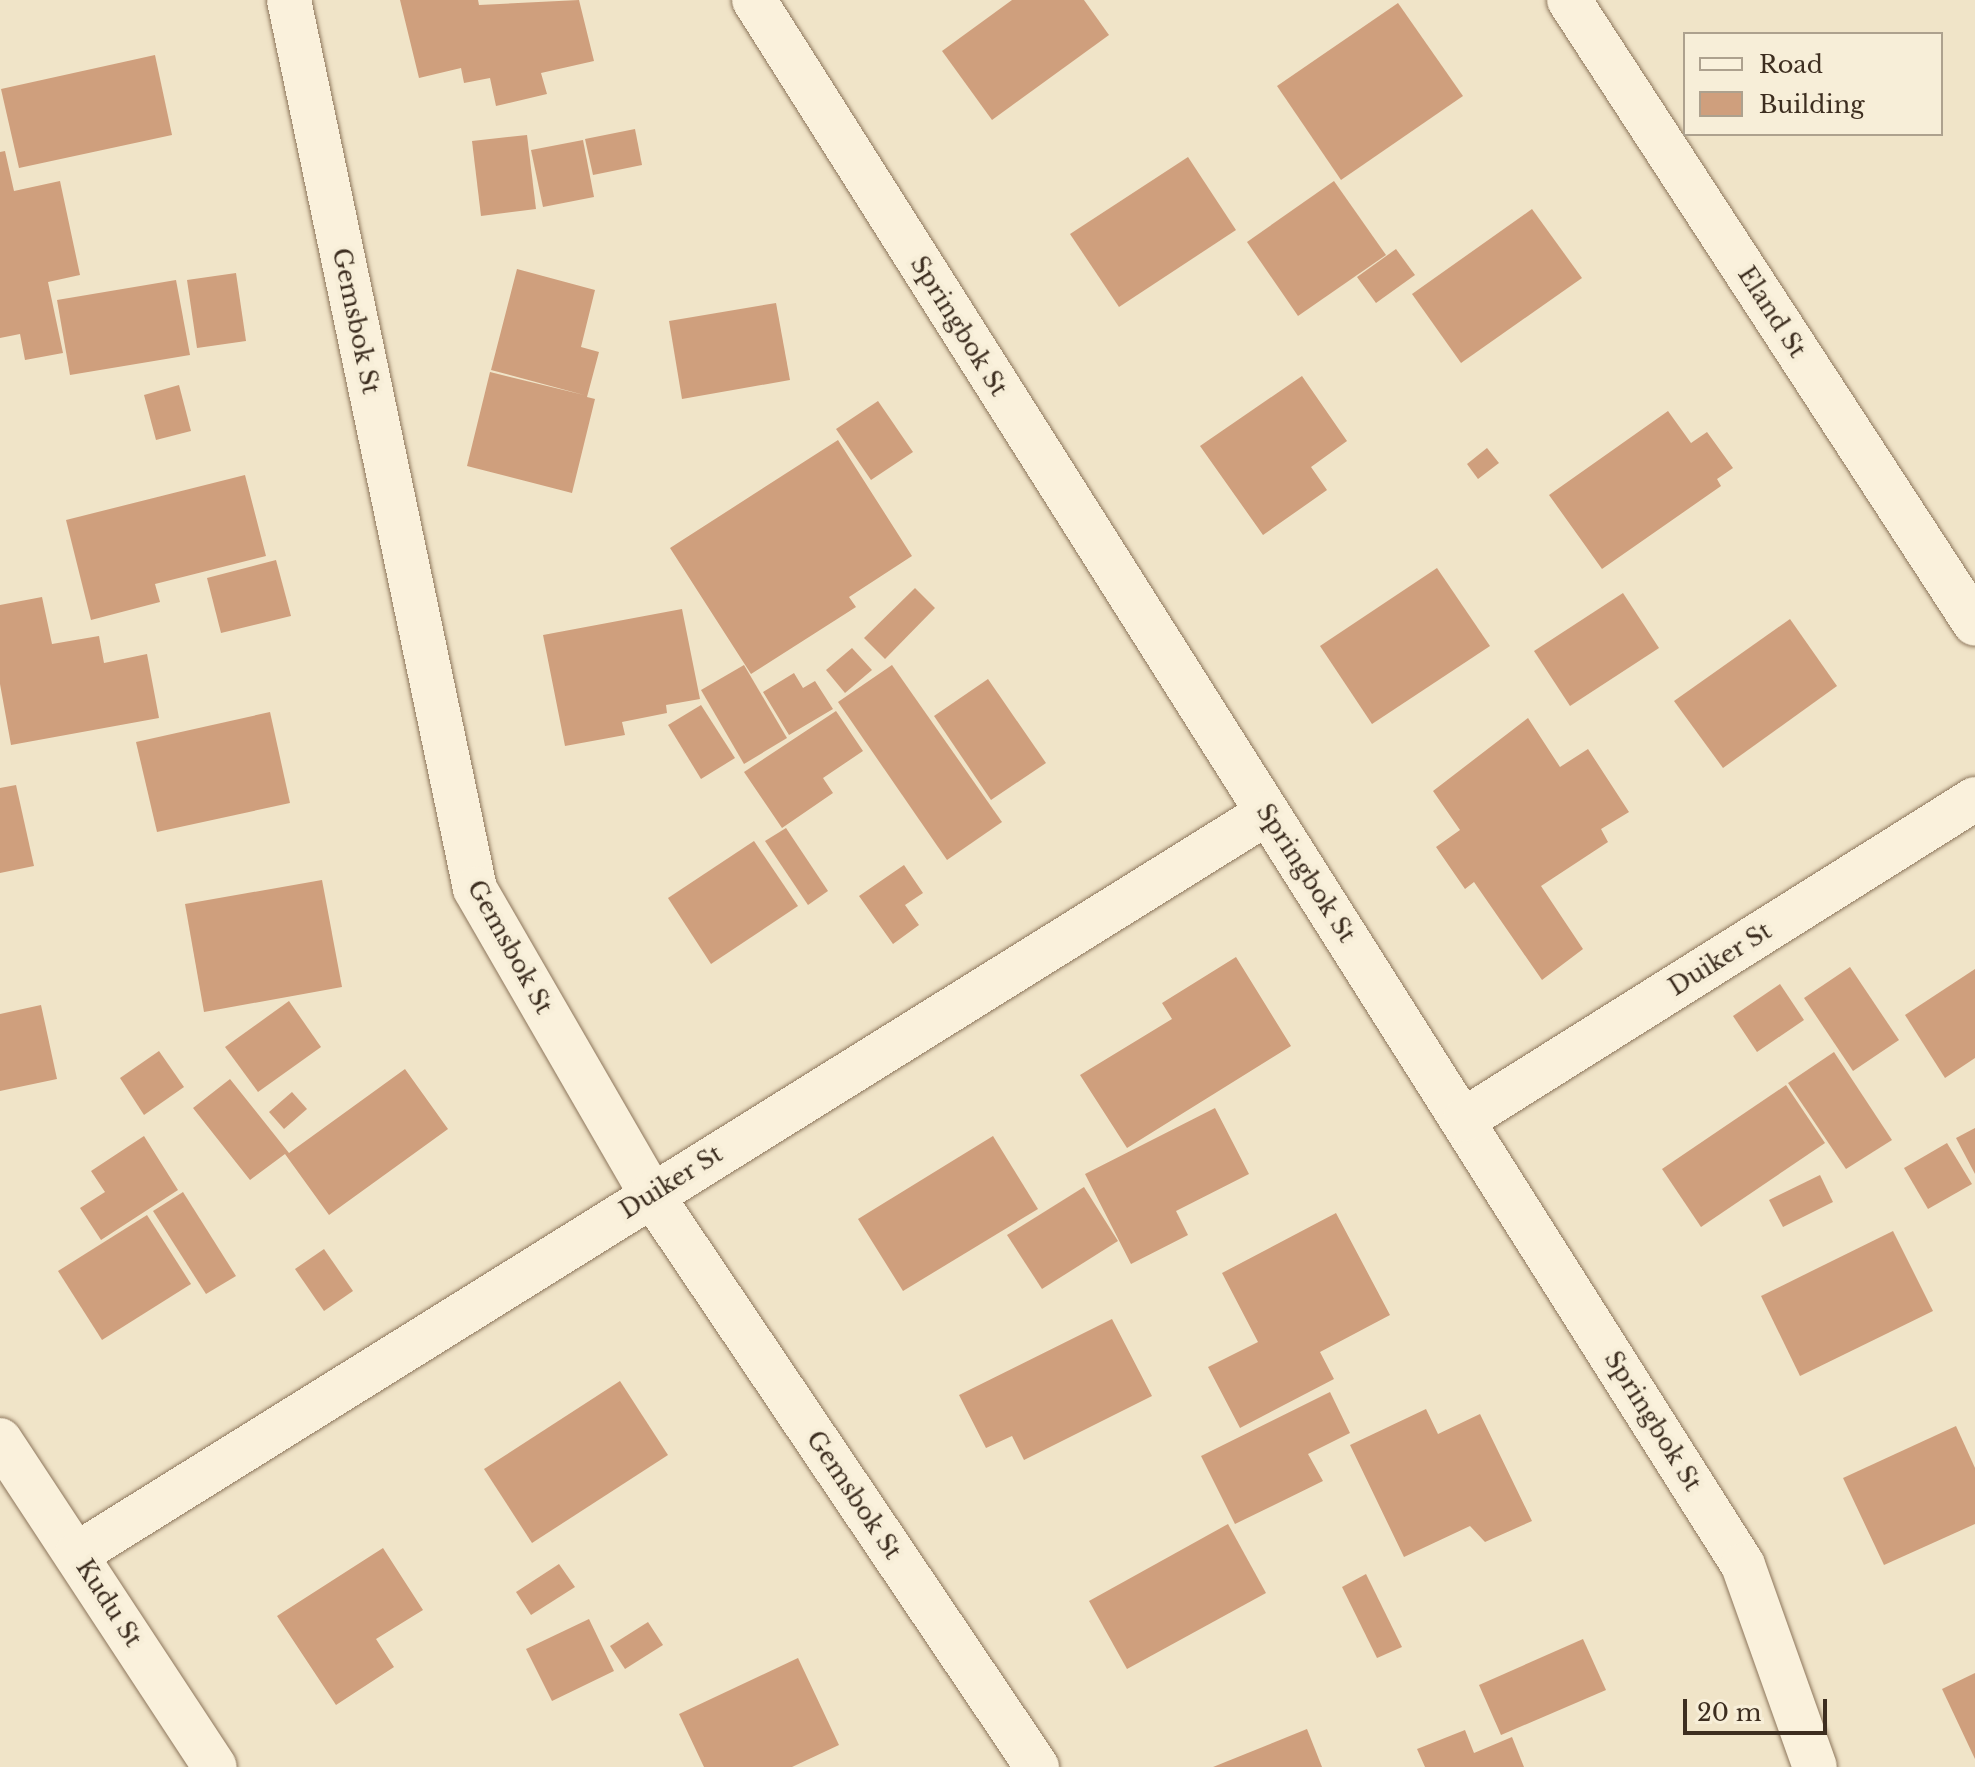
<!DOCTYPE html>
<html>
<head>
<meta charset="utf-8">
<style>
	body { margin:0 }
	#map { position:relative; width:1975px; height:1767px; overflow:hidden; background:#f0e4c8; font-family:"Libre Baskerville",serif }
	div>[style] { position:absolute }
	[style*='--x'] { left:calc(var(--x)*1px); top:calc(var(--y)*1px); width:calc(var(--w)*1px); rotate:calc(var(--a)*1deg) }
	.building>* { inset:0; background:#cf9f7d }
	.roads { filter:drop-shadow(0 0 2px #8d765c) drop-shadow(0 0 2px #8d765c) }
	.street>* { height:44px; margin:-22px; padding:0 22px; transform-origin:22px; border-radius:22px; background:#faf1dc }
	span { translate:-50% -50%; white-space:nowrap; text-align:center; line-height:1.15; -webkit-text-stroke:8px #f7eed8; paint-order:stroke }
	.street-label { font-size:24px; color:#3d2e20 }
	.legend { position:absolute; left:1683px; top:32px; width:260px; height:104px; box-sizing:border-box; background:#f7eed8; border:2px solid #ada18e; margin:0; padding:10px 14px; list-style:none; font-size:24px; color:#3d2e20 }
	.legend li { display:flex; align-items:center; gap:16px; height:40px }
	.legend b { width:40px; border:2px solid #ada18e }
	.scale { position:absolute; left:1683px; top:1699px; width:144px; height:36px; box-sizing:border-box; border:4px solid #3d2e20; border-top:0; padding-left:10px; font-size:24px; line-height:28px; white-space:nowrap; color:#3d2e20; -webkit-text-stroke:6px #f7eed8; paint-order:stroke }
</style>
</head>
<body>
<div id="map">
	<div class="building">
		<i style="clip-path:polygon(400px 0,478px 0,479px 5px,579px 0,594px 61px,541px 73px,547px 94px,496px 106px,490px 78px,464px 83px,461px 68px,419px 78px)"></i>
		<i style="clip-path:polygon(1012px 0,1084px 0,1109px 35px,992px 120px,942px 51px)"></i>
		<i style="clip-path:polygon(1398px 3px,1463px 96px,1341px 180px,1277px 86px)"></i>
		<i style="clip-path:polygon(155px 55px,172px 135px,19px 168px,1px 89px)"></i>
		<i style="clip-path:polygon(635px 129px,642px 165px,593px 175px,585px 139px)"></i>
		<i style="clip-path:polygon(527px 135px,536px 209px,481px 216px,472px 141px)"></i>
		<i style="clip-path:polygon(583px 140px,594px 197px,543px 207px,531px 150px)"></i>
		<i style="clip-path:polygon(5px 151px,14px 191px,60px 181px,80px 275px,48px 282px,63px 353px,25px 360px,20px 334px,0 338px,0 152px)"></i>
		<i style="clip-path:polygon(1188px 157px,1236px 230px,1119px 307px,1070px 234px)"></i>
		<i style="clip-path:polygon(1334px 181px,1386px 255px,1298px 316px,1247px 242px)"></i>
		<i style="clip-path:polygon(1532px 209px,1582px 278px,1461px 363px,1412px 294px)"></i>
		<i style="clip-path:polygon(1396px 249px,1415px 275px,1376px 303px,1357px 277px)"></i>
		<i style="clip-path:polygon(517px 269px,595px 290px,581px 347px,599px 352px,587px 397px,595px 399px,572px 493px,467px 466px,490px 372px,584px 395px,491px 370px)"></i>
		<i style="clip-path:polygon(236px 273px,246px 341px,197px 348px,187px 280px)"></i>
		<i style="clip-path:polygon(176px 280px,190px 355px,70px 375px,57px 300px)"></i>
		<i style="clip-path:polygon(776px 303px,790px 380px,682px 399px,669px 321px)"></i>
		<i style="clip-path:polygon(1302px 376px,1347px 441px,1311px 467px,1327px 490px,1263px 535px,1200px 446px)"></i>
		<i style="clip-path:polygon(179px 385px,191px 431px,156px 440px,144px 395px)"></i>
		<i style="clip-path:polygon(878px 401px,913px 452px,871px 480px,836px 429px)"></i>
		<i style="clip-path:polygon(1668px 411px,1691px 443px,1707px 432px,1733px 468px,1717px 479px,1721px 486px,1602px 569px,1549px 495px)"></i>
		<i style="clip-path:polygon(838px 440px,912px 556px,849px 597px,856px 607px,751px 674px,670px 548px)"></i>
		<i style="clip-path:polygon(1487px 448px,1499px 463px,1478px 479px,1467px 464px)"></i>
		<i style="clip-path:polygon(245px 475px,266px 556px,155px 584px,160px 602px,91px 620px,66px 520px)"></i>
		<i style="clip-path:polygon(276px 560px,291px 616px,221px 633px,207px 578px)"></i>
		<i style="clip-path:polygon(1437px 568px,1490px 646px,1372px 724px,1320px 646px)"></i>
		<i style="clip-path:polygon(915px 588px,935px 608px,885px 659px,864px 638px)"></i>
		<i style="clip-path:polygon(1623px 593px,1659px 648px,1570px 706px,1534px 651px)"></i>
		<i style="clip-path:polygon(42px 597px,52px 644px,99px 636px,104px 663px,147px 654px,159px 718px,11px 745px,0 684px,0 605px)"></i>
		<i style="clip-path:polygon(682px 609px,700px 699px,666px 705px,667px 713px,622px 722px,625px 735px,565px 746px,543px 635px)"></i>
		<i style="clip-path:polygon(1790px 619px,1837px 686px,1723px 768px,1674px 701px)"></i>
		<i style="clip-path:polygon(852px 648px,872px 670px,845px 693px,826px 670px)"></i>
		<i style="clip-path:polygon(744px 665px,787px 738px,744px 764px,701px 690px)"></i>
		<i style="clip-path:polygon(892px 665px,1002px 822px,947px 860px,838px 702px)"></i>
		<i style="clip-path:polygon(794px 673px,803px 688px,815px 681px,833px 709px,789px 735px,763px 692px)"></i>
		<i style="clip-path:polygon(988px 679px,1046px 763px,991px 800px,934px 716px)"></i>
		<i style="clip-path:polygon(701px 705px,735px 758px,701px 779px,668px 725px)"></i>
		<i style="clip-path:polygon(836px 711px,863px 751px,823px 778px,833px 793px,782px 828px,744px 772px)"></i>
		<i style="clip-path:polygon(270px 712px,290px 803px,157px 832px,136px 742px)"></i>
		<i style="clip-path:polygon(1528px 718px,1560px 767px,1588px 749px,1629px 812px,1601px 829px,1608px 842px,1541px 886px,1583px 949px,1542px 980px,1474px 882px,1465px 889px,1436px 847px,1460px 830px,1433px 791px)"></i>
		<i style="clip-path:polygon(16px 785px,34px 866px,0 873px,0 788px)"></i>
		<i style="clip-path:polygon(786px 828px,828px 891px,808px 905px,765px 841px)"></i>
		<i style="clip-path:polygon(754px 841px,798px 906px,711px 964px,668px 898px)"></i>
		<i style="clip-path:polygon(904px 865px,923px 893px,905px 905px,919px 925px,893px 944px,859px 896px)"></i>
		<i style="clip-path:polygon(322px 880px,342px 987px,204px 1012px,185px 904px)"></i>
		<i style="clip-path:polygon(1236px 957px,1291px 1046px,1127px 1148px,1080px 1075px,1172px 1019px,1162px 1003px)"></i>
		<i style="clip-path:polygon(1850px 967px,1899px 1040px,1853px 1071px,1804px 998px)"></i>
		<i style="clip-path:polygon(1975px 969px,1975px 1058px,1945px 1078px,1905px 1015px)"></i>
		<i style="clip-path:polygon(1780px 984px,1804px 1020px,1757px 1052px,1733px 1016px)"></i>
		<i style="clip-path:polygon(289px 1001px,321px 1047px,258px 1092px,225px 1047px)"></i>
		<i style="clip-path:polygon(41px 1005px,57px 1079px,0 1091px,0 1014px)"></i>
		<i style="clip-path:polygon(159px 1051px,184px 1087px,144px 1115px,120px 1078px)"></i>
		<i style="clip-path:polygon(1834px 1052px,1892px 1140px,1846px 1169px,1788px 1083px)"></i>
		<i style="clip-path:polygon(405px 1069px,448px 1129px,329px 1215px,285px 1154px,250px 1180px,193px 1108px,230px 1079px,289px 1153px)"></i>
		<i style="clip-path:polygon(1786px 1085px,1825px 1143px,1701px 1227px,1662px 1169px)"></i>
		<i style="clip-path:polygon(292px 1092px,307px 1109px,284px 1129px,269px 1112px)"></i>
		<i style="clip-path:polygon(1215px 1108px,1249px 1174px,1176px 1211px,1188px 1235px,1131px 1264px,1085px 1174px)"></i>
		<i style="clip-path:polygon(1975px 1128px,1975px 1174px,1956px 1138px)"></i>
		<i style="clip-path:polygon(144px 1136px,178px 1190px,101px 1240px,80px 1208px,105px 1192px,91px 1171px)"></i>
		<i style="clip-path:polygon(993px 1136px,1038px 1209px,903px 1291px,858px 1219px)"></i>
		<i style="clip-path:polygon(1947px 1143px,1972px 1184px,1928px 1209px,1904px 1168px)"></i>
		<i style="clip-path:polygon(1820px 1175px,1833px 1202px,1783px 1227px,1769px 1200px)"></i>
		<i style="clip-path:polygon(1084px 1187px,1118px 1241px,1042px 1289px,1007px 1235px)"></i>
		<i style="clip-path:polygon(183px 1192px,236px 1276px,206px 1294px,153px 1211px)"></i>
		<i style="clip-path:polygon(1336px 1213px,1390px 1315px,1320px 1352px,1334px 1379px,1240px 1428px,1208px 1367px,1258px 1342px,1222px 1273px)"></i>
		<i style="clip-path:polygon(147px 1215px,191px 1284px,102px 1340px,58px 1271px)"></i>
		<i style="clip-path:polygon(1893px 1231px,1933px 1311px,1800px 1376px,1761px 1296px)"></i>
		<i style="clip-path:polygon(324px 1249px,353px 1291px,324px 1311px,295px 1269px)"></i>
		<i style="clip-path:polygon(1112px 1319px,1152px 1396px,1024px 1460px,1012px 1436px,986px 1448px,959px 1395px)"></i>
		<i style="clip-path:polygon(620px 1381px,668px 1455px,532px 1543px,484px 1469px)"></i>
		<i style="clip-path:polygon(1330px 1392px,1350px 1433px,1308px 1454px,1323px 1481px,1235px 1524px,1201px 1456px)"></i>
		<i style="clip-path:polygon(1426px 1409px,1438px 1434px,1480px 1414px,1532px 1521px,1485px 1542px,1470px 1526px,1404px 1557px,1350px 1445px)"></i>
		<i style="clip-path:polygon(1956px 1426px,1975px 1468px,1975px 1524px,1884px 1565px,1843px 1478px)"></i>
		<i style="clip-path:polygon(1228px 1524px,1266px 1593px,1127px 1669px,1089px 1601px)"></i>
		<i style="clip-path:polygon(383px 1548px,423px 1610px,376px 1639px,394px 1667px,336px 1705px,277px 1616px)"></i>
		<i style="clip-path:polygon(559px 1564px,575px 1587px,531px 1615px,516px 1592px)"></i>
		<i style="clip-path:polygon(1366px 1574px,1402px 1647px,1377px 1658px,1342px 1587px)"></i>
		<i style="clip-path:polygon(589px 1619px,614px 1671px,552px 1701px,526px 1649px)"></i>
		<i style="clip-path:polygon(648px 1622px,663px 1645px,625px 1669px,610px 1646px)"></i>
		<i style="clip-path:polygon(1583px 1639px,1606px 1690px,1501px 1735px,1479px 1685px)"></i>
		<i style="clip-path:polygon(798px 1658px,839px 1745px,792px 1767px,704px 1767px,679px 1714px)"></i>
		<i style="clip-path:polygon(1975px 1673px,1975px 1759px,1942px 1689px)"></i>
		<i style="clip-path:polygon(1307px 1729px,1322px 1767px,1213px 1767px)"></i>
		<i style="clip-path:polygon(1465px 1730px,1474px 1753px,1512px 1737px,1524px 1767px,1425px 1767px,1417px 1749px)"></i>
	</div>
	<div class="roads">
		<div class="street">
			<i style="--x:289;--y:0;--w:908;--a:78.18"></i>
			<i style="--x:475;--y:889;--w:352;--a:60"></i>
			<i style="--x:651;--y:1194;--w:691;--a:56.03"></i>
			<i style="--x:754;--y:0;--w:1851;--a:57.71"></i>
			<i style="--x:1743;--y:1565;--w:214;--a:70.4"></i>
			<i style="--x:1569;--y:0;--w:744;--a:56.95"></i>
			<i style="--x:1465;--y:1119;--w:602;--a:-32.11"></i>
			<i style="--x:0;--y:1440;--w:391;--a:56.7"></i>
			<i style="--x:77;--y:1554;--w:1402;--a:-31.91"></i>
		</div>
	</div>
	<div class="street-label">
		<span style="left:1772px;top:312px;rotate:57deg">Eland St</span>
		<span style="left:356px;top:321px;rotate:78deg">Gemsbok St</span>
		<span style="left:959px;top:326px;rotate:58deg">Springbok St</span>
		<span style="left:1306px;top:873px;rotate:57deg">Springbok St</span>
		<span style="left:510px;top:947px;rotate:61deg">Gemsbok St</span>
		<span style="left:1720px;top:959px;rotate:-32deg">Duiker St</span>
		<span style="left:671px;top:1182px;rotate:-32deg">Duiker St</span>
		<span style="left:1653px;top:1421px;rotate:58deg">Springbok St</span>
		<span style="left:854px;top:1495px;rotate:56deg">Gemsbok St</span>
		<span style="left:109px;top:1603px;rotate:57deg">Kudu St</span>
	</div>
	<ul class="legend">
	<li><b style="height:10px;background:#faf1dc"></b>Road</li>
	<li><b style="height:22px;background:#cf9f7d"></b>Building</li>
	</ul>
	<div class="scale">20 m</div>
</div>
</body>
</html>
